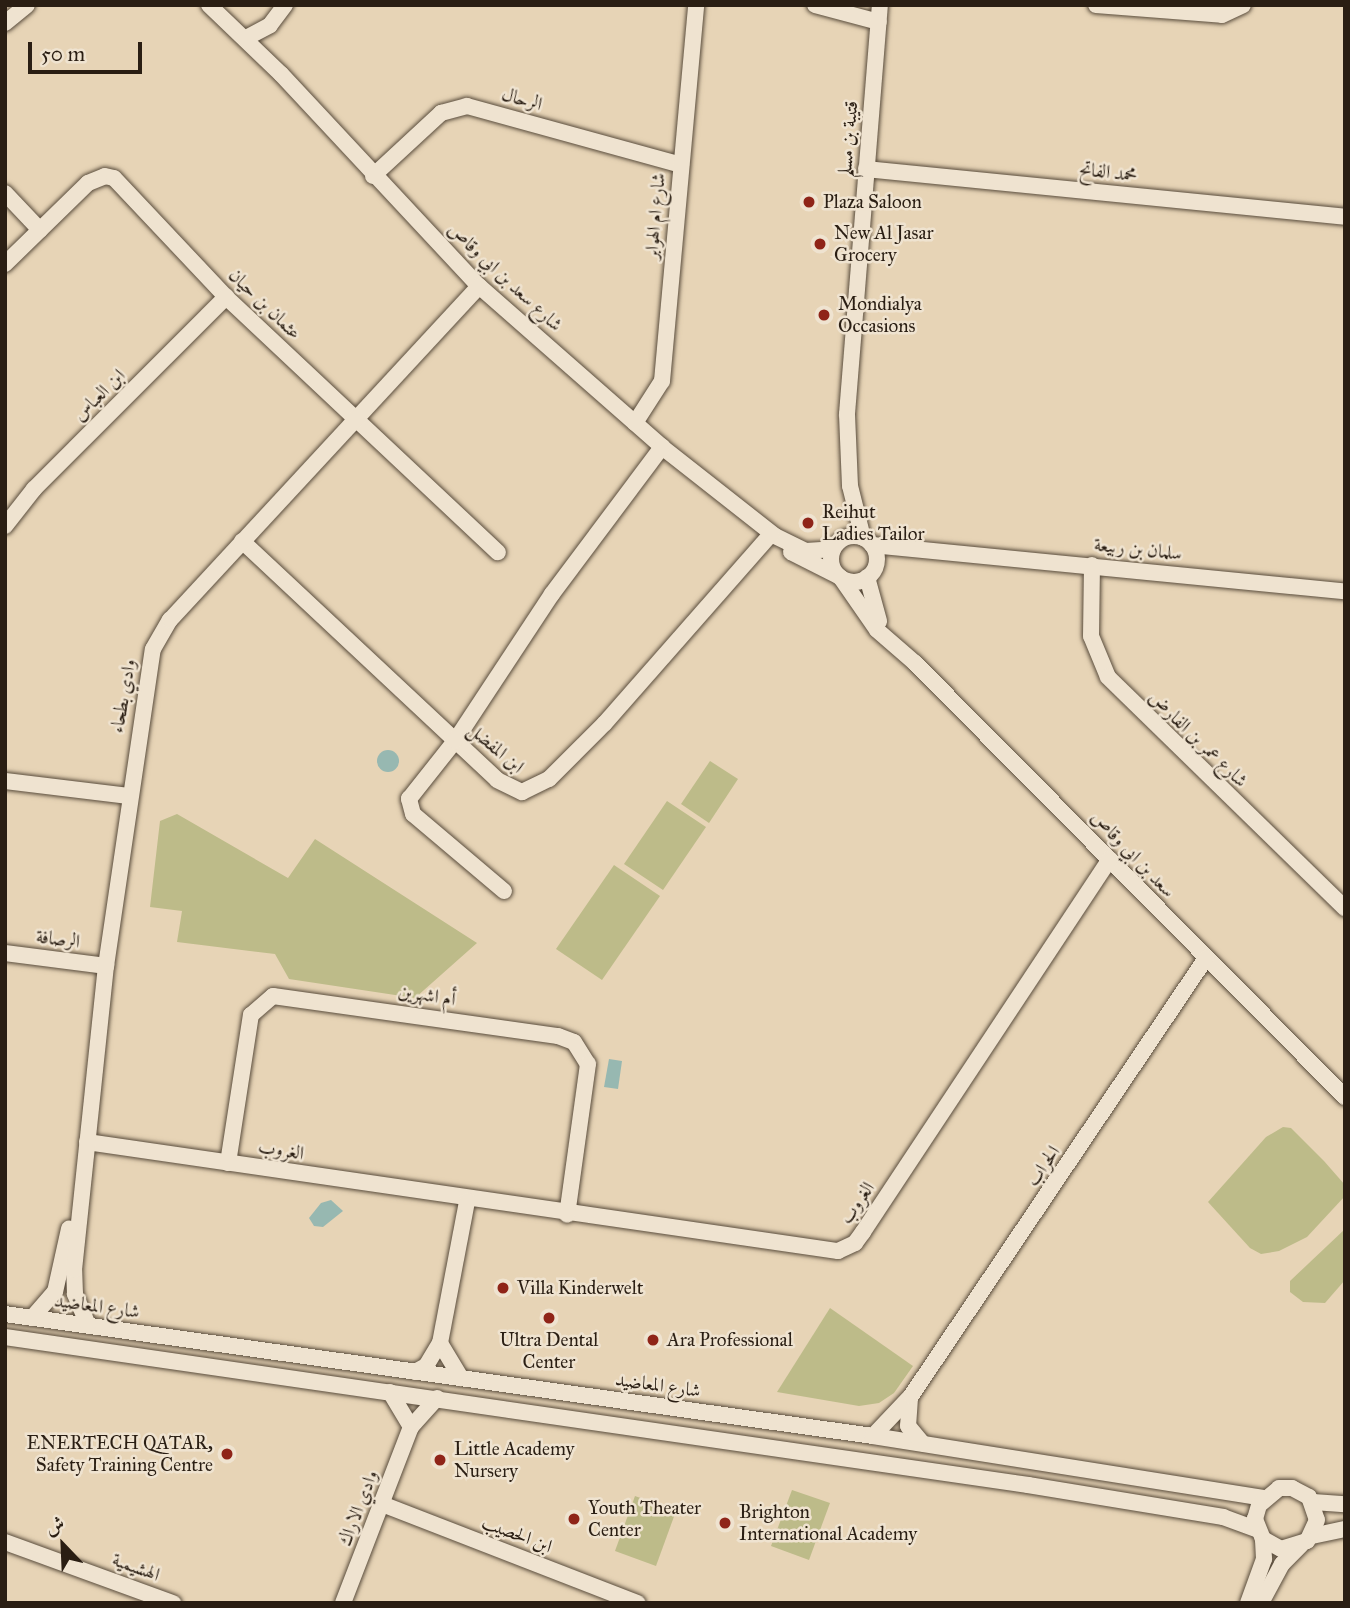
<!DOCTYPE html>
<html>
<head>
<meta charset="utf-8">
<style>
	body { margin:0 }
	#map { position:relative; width:1350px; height:1608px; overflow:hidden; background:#e7d4b6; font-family:"IM FELL Great Primer",Amiri,serif }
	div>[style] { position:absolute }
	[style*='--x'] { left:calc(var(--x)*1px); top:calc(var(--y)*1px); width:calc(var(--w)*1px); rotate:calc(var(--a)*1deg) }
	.green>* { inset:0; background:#bdbb89 }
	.water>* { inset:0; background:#97b8b1 }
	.round { border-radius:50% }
	.roads { filter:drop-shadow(0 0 2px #594c3c) drop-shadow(0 0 2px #594c3c) }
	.minor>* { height:16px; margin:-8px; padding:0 8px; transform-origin:8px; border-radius:8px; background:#efe3d0 }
	.minor>.ring { margin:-8px; padding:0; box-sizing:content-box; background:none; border:16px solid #efe3d0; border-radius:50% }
	.dots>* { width:19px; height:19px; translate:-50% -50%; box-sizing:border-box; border:4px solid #efe3d0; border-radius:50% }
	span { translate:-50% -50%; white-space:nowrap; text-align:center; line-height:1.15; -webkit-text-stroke:5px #efe3d0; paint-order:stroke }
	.street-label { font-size:19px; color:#2a1e13 }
	.poi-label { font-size:19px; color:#2a1e13 }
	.left { translate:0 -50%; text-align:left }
	.right { translate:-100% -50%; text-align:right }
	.frame { position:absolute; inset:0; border:7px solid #2a1e13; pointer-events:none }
	.north { position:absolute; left:28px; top:1510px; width:70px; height:70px; -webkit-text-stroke:5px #efe3d0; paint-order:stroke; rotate:337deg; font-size:19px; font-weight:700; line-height:28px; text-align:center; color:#2a1e13 }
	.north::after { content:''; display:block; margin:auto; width:24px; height:32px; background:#2a1e13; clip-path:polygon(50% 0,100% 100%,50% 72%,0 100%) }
	.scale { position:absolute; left:28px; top:42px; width:114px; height:32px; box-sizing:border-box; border:4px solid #2a1e13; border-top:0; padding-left:9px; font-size:21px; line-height:24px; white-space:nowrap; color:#2a1e13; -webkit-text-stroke:5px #efe3d0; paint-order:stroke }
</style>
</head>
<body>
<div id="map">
	<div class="green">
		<i style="clip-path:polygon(710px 761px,738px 779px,709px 823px,681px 804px)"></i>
		<i style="clip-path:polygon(667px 801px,706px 827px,663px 890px,624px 864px)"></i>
		<i style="clip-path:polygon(177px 814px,288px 878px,315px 839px,477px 943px,415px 998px,289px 979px,275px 954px,177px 942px,182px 911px,150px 907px,160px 821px)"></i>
		<i style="clip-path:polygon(614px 865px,660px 896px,602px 980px,556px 949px)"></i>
		<i style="clip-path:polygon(1283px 1127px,1291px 1128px,1324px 1161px,1345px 1185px,1345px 1196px,1307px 1237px,1279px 1251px,1261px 1254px,1250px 1248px,1208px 1202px,1266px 1137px)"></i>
		<i style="clip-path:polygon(1345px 1229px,1345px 1280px,1325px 1303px,1303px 1302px,1290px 1292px,1290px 1281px)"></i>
		<i style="clip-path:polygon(830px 1308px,913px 1366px,894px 1393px,879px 1403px,859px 1406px,777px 1392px)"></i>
		<i style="clip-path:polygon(792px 1490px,830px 1503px,809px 1560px,771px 1546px)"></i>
		<i style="clip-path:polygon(635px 1496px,676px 1511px,656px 1566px,615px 1551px)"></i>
	</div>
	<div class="water">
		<i class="round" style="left:377px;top:750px;width:22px;height:22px"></i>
		<i style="clip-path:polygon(609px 1059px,622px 1061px,618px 1089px,604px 1087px)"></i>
		<i style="clip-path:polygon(331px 1200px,343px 1211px,323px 1227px,314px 1226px,309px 1218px,321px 1203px)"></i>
	</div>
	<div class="roads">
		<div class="minor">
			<i style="--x:209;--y:5;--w:100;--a:43.8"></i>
			<i style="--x:281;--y:74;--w:290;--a:47"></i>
			<i style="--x:479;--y:286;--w:244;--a:41.3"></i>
			<i style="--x:662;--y:447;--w:144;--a:38.2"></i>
			<i style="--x:775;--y:536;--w:34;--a:26"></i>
			<i style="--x:806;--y:551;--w:27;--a:-4"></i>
			<i style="--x:815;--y:5;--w:66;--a:14.9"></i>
			<i style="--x:1096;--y:5;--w:126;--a:4.5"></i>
			<i style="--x:1222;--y:15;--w:23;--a:-25"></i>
			<i style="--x:5;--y:23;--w:28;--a:-39"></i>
			<i style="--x:246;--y:38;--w:27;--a:-28"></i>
			<i style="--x:270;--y:25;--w:25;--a:-53"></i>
			<i style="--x:866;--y:169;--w:481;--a:5.7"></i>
			<i style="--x:373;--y:176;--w:93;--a:-42.8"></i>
			<i style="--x:441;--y:113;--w:27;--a:-15"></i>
			<i style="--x:467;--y:106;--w:222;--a:15.4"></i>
			<i style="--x:5;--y:193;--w:51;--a:46.6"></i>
			<i style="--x:5;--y:264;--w:116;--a:-44.3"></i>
			<i style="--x:88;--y:183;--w:18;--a:-22"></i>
			<i style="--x:105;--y:176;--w:9;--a:13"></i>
			<i style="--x:114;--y:178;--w:163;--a:46.7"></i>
			<i style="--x:226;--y:297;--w:373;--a:43.2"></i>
			<i style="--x:635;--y:423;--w:50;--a:-57.3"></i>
			<i style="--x:662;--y:381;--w:378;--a:-84.8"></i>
			<i style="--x:5;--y:526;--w:47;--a:-51.9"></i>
			<i style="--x:34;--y:489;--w:272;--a:-45"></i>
			<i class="ring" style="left:831px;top:536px;width:30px;height:30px"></i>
			<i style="--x:863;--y:538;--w:54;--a:-104"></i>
			<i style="--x:850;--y:486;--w:72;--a:-92.4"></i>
			<i style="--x:847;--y:414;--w:410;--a:-85.4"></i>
			<i style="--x:242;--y:541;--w:349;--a:43.1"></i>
			<i style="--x:497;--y:780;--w:28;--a:26"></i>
			<i style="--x:522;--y:792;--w:30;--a:-26"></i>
			<i style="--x:549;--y:779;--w:79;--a:-45"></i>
			<i style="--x:605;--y:723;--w:252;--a:-48.7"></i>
			<i style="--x:872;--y:545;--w:475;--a:5.6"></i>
			<i style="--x:791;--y:552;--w:55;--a:27"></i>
			<i style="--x:1092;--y:565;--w:71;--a:90.8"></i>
			<i style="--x:1091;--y:636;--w:44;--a:67.5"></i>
			<i style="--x:1108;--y:677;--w:331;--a:44.3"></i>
			<i style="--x:867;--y:577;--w:46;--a:74.7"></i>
			<i style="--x:841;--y:578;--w:63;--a:55.3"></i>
			<i style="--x:877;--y:630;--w:50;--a:41"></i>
			<i style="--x:915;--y:663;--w:611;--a:45.27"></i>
			<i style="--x:5;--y:781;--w:125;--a:6.9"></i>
			<i style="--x:504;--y:891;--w:119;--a:-139.8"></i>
			<i style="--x:413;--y:814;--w:16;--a:-105"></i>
			<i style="--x:409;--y:799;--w:74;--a:-51.6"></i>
			<i style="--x:455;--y:741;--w:176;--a:-56.6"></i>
			<i style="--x:552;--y:594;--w:184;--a:-53.2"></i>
			<i style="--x:5;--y:953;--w:102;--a:7.3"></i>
			<i style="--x:87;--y:1142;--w:759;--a:8.26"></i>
			<i style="--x:838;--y:1251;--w:19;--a:-25"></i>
			<i style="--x:855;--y:1243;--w:14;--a:-54"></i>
			<i style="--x:863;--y:1232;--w:447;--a:-56.5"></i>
			<i style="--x:228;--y:1163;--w:150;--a:-81.2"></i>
			<i style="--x:251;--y:1015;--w:29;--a:-41"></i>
			<i style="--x:273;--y:996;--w:288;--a:8"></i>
			<i style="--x:558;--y:1036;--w:17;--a:21"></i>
			<i style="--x:574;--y:1042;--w:26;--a:58"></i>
			<i style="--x:588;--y:1064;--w:152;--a:97.9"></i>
			<i style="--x:5;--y:1314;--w:877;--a:8"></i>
			<i style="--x:873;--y:1436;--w:395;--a:9"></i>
			<i style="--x:32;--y:1318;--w:35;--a:-49"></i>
			<i style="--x:55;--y:1292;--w:65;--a:-77.5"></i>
			<i style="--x:88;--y:1325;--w:34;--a:-113"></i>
			<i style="--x:75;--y:1294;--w:24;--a:-92"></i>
			<i style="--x:74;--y:1270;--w:306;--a:-84"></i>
			<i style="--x:106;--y:966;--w:320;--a:-81.6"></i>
			<i style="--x:153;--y:649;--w:34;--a:-60"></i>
			<i style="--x:170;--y:620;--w:455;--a:-47.2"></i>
			<i style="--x:5;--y:1337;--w:1034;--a:8.23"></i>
			<i style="--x:1028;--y:1485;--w:198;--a:9.3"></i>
			<i style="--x:1223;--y:1517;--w:37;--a:20"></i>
			<i style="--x:440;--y:1343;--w:41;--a:59"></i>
			<i style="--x:415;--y:1372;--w:13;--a:-29"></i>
			<i style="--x:426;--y:1366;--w:27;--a:-59"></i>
			<i style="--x:440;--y:1343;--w:145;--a:-79.2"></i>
			<i style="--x:390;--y:1392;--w:41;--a:59"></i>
			<i style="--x:910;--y:1398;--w:28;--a:94"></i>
			<i style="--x:908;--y:1426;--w:23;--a:50"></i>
			<i style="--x:873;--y:1436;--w:55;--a:-46.5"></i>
			<i style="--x:911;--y:1396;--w:528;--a:-56.04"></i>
			<i style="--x:1313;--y:1502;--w:32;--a:4"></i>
			<i style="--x:382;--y:1504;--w:274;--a:21.2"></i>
			<i style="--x:1312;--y:1536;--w:34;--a:-12"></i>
			<i style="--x:5;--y:1542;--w:179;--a:20"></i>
			<i style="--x:343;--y:1603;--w:189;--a:-68.9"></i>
			<i style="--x:411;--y:1427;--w:39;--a:-48"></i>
			<i style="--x:1248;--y:1603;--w:47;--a:-70"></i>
			<i style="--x:1264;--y:1559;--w:20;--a:-93"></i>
			<i style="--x:1263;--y:1539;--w:22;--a:-112"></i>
			<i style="--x:1255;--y:1519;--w:15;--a:-74"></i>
			<i style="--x:1259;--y:1505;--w:26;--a:-40"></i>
			<i style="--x:1279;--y:1488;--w:13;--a:0"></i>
			<i style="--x:1292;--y:1488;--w:19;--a:28"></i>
			<i style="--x:1309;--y:1497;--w:24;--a:71"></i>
			<i style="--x:1317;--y:1520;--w:23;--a:115"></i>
			<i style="--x:1307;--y:1541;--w:27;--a:163"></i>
			<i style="--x:1281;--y:1549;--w:21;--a:-151"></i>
			<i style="--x:1261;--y:1603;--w:44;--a:-61.7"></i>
			<i style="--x:1282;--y:1564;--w:27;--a:-45"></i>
		</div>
	</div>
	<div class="dots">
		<i style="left:809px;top:202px;background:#8f2418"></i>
		<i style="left:820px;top:244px;background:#8f2418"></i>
		<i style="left:824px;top:315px;background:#8f2418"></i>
		<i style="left:808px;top:523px;background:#8f2418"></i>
		<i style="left:503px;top:1288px;background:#8f2418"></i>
		<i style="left:549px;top:1318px;background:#8f2418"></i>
		<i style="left:653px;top:1340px;background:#8f2418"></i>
		<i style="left:227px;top:1454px;background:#8f2418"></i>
		<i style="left:440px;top:1460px;background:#8f2418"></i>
		<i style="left:574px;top:1519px;background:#8f2418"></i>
		<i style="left:725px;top:1523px;background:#8f2418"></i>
	</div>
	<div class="street-label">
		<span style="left:522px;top:99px;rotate:16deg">الرحال</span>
		<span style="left:848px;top:139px;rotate:-85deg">قتيبة بن مسلم</span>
		<span style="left:1108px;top:172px;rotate:6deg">محمد الفاتح</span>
		<span style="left:655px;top:216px;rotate:-85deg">شارع ام الهوابر</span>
		<span style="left:505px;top:277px;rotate:43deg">شارع سعد بن ابي وقاص</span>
		<span style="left:265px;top:304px;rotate:44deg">عثمان بن حيان</span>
		<span style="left:99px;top:395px;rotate:-45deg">ابن العباس</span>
		<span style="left:1138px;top:549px;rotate:6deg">سلمان بن ربيعة</span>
		<span style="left:123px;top:696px;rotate:-80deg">وادي بطحاء</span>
		<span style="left:1198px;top:739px;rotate:44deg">شارع عمر بن الفارض</span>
		<span style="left:496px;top:748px;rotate:40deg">ابن المفضل</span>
		<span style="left:1133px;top:854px;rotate:46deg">سعد بن ابي وقاص</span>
		<span style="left:58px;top:939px;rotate:7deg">الرصافة</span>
		<span style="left:427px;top:995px;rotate:9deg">أم اشهرين</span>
		<span style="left:281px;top:1150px;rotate:9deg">الغروب</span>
		<span style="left:1043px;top:1166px;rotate:-56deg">الحراب</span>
		<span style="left:857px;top:1203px;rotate:-56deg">الغروب</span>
		<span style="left:97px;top:1306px;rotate:8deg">شارع المعاضيد</span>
		<span style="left:658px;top:1385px;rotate:8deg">شارع المعاضيد</span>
		<span style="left:358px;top:1508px;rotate:-69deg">وادي الاراك</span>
		<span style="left:517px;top:1534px;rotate:21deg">ابن الحصيب</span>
		<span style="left:136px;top:1567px;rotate:20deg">الهشيمية</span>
	</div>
	<div class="poi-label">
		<span class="left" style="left:823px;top:202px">Plaza Saloon</span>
		<span class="left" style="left:834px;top:244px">New Al Jasar<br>Grocery</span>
		<span class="left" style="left:838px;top:315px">Mondialya<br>Occasions</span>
		<span class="left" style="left:822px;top:523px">Reihut<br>Ladies Tailor</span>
		<span class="left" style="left:517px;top:1288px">Villa Kinderwelt</span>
		<span style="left:549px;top:1351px">Ultra Dental<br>Center</span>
		<span class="left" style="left:667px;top:1340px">Ara Professional</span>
		<span class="right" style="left:213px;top:1454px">ENERTECH QATAR,<br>Safety Training Centre</span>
		<span class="left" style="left:454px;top:1460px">Little Academy<br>Nursery</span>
		<span class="left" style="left:588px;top:1519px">Youth Theater<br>Center</span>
		<span class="left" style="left:739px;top:1523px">Brighton<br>International Academy</span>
	</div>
	<div class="frame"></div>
	<div class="north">ش</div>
	<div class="scale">50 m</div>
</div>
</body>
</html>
